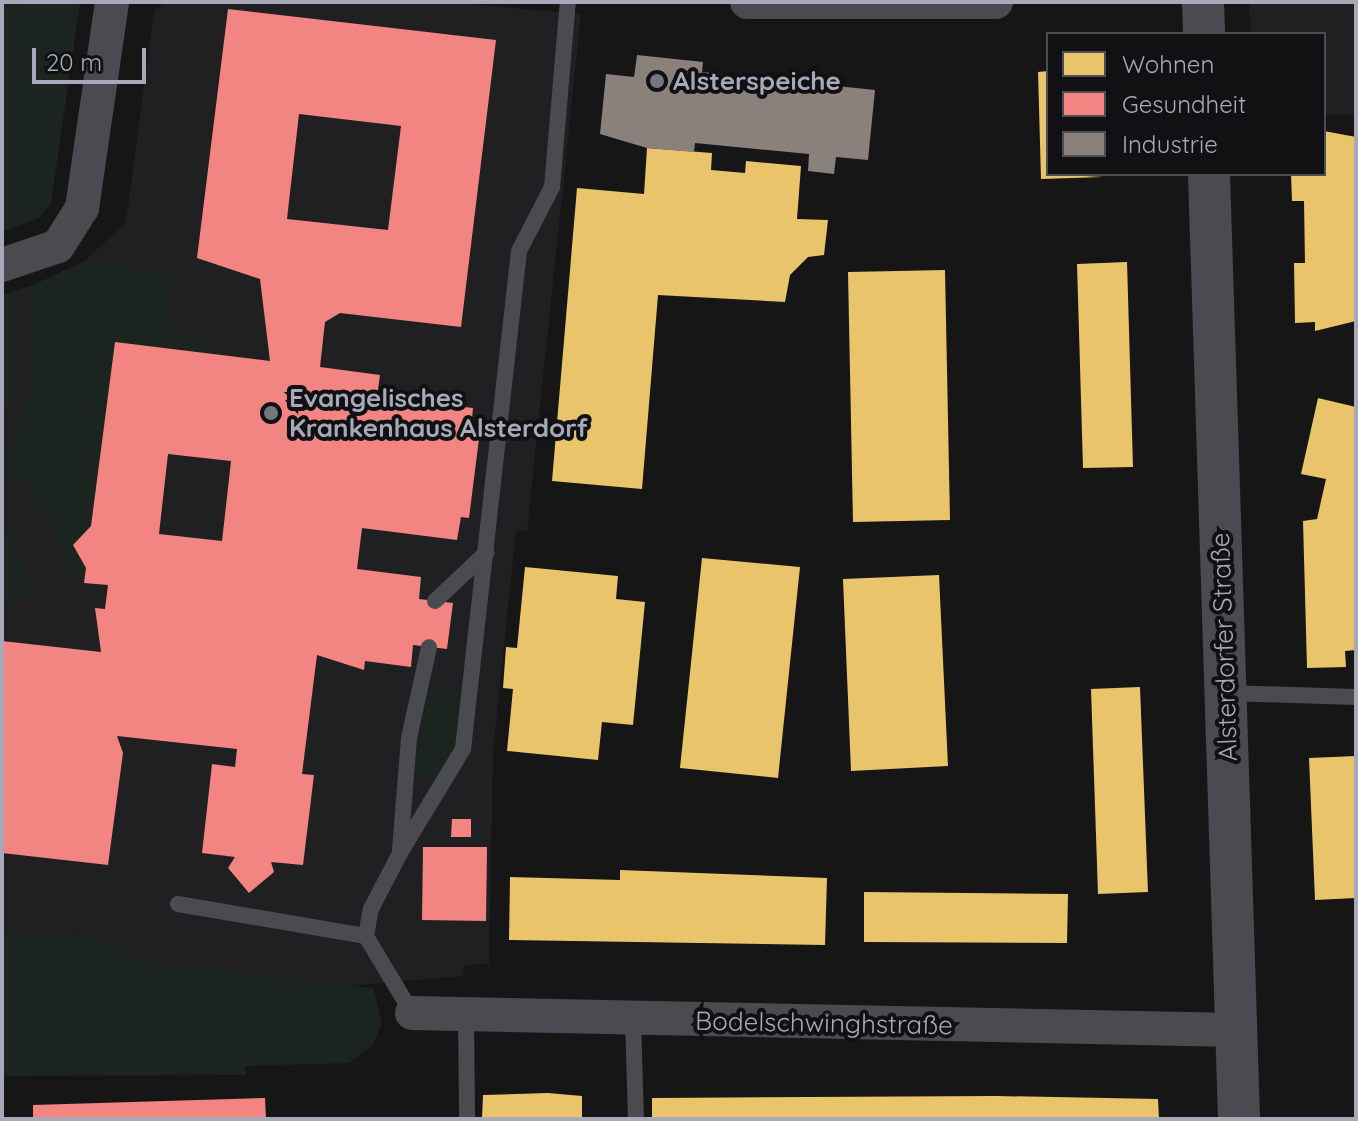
<!DOCTYPE html>
<html>
<head>
<meta charset="utf-8">
<style>
	body { margin:0 }
	#map { position:relative; width:1358px; height:1121px; overflow:hidden; background:#161617; font-family:Quicksand,sans-serif }
	div>[style] { position:absolute }
	[style*='--x'] { left:calc(var(--x)*1px); top:calc(var(--y)*1px); width:calc(var(--w)*1px); rotate:calc(var(--a)*1deg) }
	.built>* { inset:0; background:#202023 }
	.green>* { inset:0; background:#1c241f }
	.homes>* { inset:0; background:#e9c46a }
	.health>* { inset:0; background:#f28482 }
	.industry>* { inset:0; background:#8a817c }
	.service>* { height:16px; margin:-8px; padding:0 8px; transform-origin:8px; border-radius:8px; background:#4a4b50 }
	.minor>* { height:34px; margin:-17px; padding:0 17px; transform-origin:17px; border-radius:17px; background:#4a4b50 }
	.tertiary>* { height:42px; margin:-21px; padding:0 21px; transform-origin:21px; border-radius:21px; background:#4a4b50 }
	.dots>* { width:22px; height:22px; translate:-50% -50%; box-sizing:border-box; border:4px solid #111013; border-radius:50% }
	span { translate:-50% -50%; white-space:nowrap; text-align:center; line-height:1.15; -webkit-text-stroke:8px #111013; paint-order:stroke }
	.poi-label { font-size:26px; color:#a7a9b8; font-weight:700 }
	.left { translate:0 -50%; text-align:left }
	.street-label { font-size:26px; color:#a7a9b8 }
	.frame { position:absolute; inset:0; border:4px solid #a7a9b8; pointer-events:none }
	.legend { position:absolute; left:1046px; top:32px; width:280px; height:144px; box-sizing:border-box; background:#111013; border:2px solid #4d4d55; margin:0; padding:10px 14px; list-style:none; font-size:24px; color:#a7a9b8 }
	.legend li { display:flex; align-items:center; gap:16px; height:40px }
	.legend b { width:40px; border:2px solid #4d4d55 }
	.scale { position:absolute; left:32px; top:48px; width:114px; height:36px; box-sizing:border-box; border:4px solid #a7a9b8; border-top:0; padding-left:10px; font-size:24px; line-height:28px; white-space:nowrap; color:#a7a9b8; -webkit-text-stroke:6px #111013; paint-order:stroke }
</style>
</head>
<body>
<div id="map">
	<div class="built">
		<i style="clip-path:polygon(167px 2px,443px 2px,581px 14px,527px 531px,516px 531px,493px 750px,489px 964px,464px 965px,463px 976px,335px 987px,152px 963px,99px 937px,2px 931px,2px 295px,73px 272px,126px 222px,154px 10px)"></i>
		<i style="clip-path:polygon(1249px 2px,1356px 2px,1356px 114px,1324px 115px,1324px 34px,1251px 34px)"></i>
	</div>
	<div class="green">
		<i style="clip-path:polygon(80px 2px,51px 203px,39px 218px,2px 232px,2px 5px)"></i>
		<i style="clip-path:polygon(85px 261px,173px 272px,168px 326px,227px 353px,115px 342px,91px 526px,73px 545px,86px 568px,84px 583px,70px 578px,55px 525px,32px 490px,5px 469px,33px 371px,29px 294px,33px 285px)"></i>
		<i style="clip-path:polygon(14px 292px,17px 369px,2px 428px,2px 295px)"></i>
		<i style="clip-path:polygon(2px 531px,19px 550px,35px 595px,2px 600px)"></i>
		<i style="clip-path:polygon(429px 690px,462px 693px,455px 749px,438px 776px,427px 777px,415px 767px)"></i>
		<i style="clip-path:polygon(2px 931px,99px 937px,152px 963px,373px 988px,382px 1022px,373px 1045px,349px 1063px,245px 1066px,246px 1075px,2px 1076px)"></i>
	</div>
	<div class="homes">
		<i style="clip-path:polygon(1048px 71px,1048px 174px,1103px 177px,1041px 179px,1038px 72px)"></i>
		<i style="clip-path:polygon(1324px 131px,1356px 137px,1356px 321px,1315px 331px,1315px 322px,1295px 323px,1294px 263px,1305px 263px,1304px 201px,1292px 201px,1291px 174px,1324px 174px)"></i>
		<i style="clip-path:polygon(647px 148px,712px 153px,711px 170px,745px 173px,746px 161px,801px 166px,797px 219px,828px 220px,824px 255px,808px 257px,790px 275px,785px 302px,658px 295px,642px 489px,552px 481px,577px 188px,644px 194px)"></i>
		<i style="clip-path:polygon(1127px 262px,1133px 467px,1083px 468px,1077px 264px)"></i>
		<i style="clip-path:polygon(945px 270px,950px 520px,853px 522px,848px 272px)"></i>
		<i style="clip-path:polygon(1318px 398px,1356px 407px,1356px 650px,1345px 651px,1346px 667px,1307px 668px,1303px 521px,1317px 519px,1326px 479px,1301px 474px)"></i>
		<i style="clip-path:polygon(702px 558px,800px 567px,778px 778px,680px 768px)"></i>
		<i style="clip-path:polygon(525px 567px,618px 576px,616px 599px,645px 602px,633px 725px,602px 722px,598px 760px,507px 751px,513px 689px,503px 688px,506px 647px,517px 648px)"></i>
		<i style="clip-path:polygon(939px 575px,948px 766px,851px 771px,843px 579px)"></i>
		<i style="clip-path:polygon(1140px 687px,1148px 892px,1098px 894px,1091px 689px)"></i>
		<i style="clip-path:polygon(1356px 756px,1356px 898px,1315px 900px,1309px 758px)"></i>
		<i style="clip-path:polygon(620px 870px,827px 878px,825px 945px,509px 940px,510px 877px,620px 880px)"></i>
		<i style="clip-path:polygon(864px 892px,1068px 894px,1067px 943px,864px 942px)"></i>
		<i style="clip-path:polygon(548px 1093px,582px 1096px,582px 1119px,482px 1119px,483px 1095px)"></i>
		<i style="clip-path:polygon(996px 1096px,1158px 1099px,1159px 1119px,652px 1119px,652px 1098px)"></i>
	</div>
	<div class="health">
		<i style="clip-path:polygon(evenodd,228px 9px,496px 40px,461px 327px,340px 313px,325px 322px,320px 367px,380px 375px,377px 397px,473px 408px,471px 430px,480px 431px,469px 518px,461px 517px,457px 540px,362px 528px,357px 569px,421px 577px,419px 599px,453px 603px,447px 649px,413px 645px,411px 667px,365px 661px,364px 670px,317px 655px,302px 774px,314px 775px,303px 865px,271px 862px,274px 872px,249px 893px,228px 868px,235px 857px,202px 853px,212px 764px,235px 767px,237px 749px,117px 736px,123px 753px,108px 865px,2px 853px,2px 641px,101px 652px,95px 608px,105px 609px,108px 585px,84px 583px,86px 568px,73px 545px,91px 526px,115px 342px,270px 361px,260px 279px,197px 258px,228px 9px,299px 114px,401px 126px,388px 230px,287px 219px,299px 114px,228px 9px,168px 454px,231px 461px,222px 541px,159px 534px,168px 454px)"></i>
		<i style="clip-path:polygon(452px 819px,471px 819px,471px 837px,451px 837px)"></i>
		<i style="clip-path:polygon(423px 847px,487px 847px,486px 921px,422px 920px)"></i>
		<i style="clip-path:polygon(265px 1098px,266px 1119px,33px 1119px,33px 1105px)"></i>
	</div>
	<div class="industry">
		<i style="clip-path:polygon(637px 55px,703px 62px,702px 72px,875px 90px,868px 160px,836px 157px,834px 174px,808px 171px,809px 154px,695px 143px,694px 152px,647px 148px,600px 134px,606px 74px,634px 77px)"></i>
	</div>
	<div class="service">
		<i style="--x:435;--y:601;--w:71;--a:-43.3"></i>
		<i style="--x:1227;--y:693;--w:129;--a:1.8"></i>
		<i style="--x:400;--y:850;--w:112;--a:-85.4"></i>
		<i style="--x:409;--y:738;--w:93;--a:-77.6"></i>
		<i style="--x:178;--y:904;--w:191;--a:9.7"></i>
		<i style="--x:412;--y:1013;--w:90;--a:-120.9"></i>
		<i style="--x:366;--y:936;--w:27;--a:-80"></i>
		<i style="--x:371;--y:909;--w:63;--a:-62.6"></i>
		<i style="--x:400;--y:853;--w:122;--a:-58.8"></i>
		<i style="--x:463;--y:749;--w:501;--a:-83.58"></i>
		<i style="--x:519;--y:251;--w:72;--a:-62.7"></i>
		<i style="--x:552;--y:187;--w:186;--a:-85.1"></i>
		<i style="--x:466;--y:1016;--w:103;--a:89.4"></i>
		<i style="--x:633;--y:1019;--w:100;--a:88.3"></i>
	</div>
	<div class="minor">
		<i style="--x:747;--y:2;--w:249;--a:0"></i>
		<i style="--x:2;--y:265;--w:59;--a:-18.7"></i>
		<i style="--x:58;--y:246;--w:45;--a:-57.7"></i>
		<i style="--x:82;--y:208;--w:208;--a:-81.7"></i>
		<i style="--x:412;--y:1013;--w:824;--a:1.18"></i>
	</div>
	<div class="tertiary">
		<i style="--x:1203;--y:2;--w:32;--a:88"></i>
		<i style="--x:1209;--y:174;--w:945;--a:88.18"></i>
	</div>
	<div class="dots">
		<i style="left:657px;top:81px;background:#747680"></i>
		<i style="left:271px;top:413px;background:#747680"></i>
	</div>
	<div class="poi-label">
		<span class="left" style="left:673px;top:81px">Alsterspeiche</span>
		<span class="left" style="left:289px;top:413px">Evangelisches<br>Krankenhaus Alsterdorf</span>
	</div>
	<div class="street-label">
		<span style="left:1224px;top:647px;rotate:-92deg">Alsterdorfer Straße</span>
		<span style="left:824px;top:1023px;rotate:1deg">Bodelschwinghstraße</span>
	</div>
	<div class="frame"></div>
	<ul class="legend">
	<li><b style="height:22px;background:#e9c46a"></b>Wohnen</li>
	<li><b style="height:22px;background:#f28482"></b>Gesundheit</li>
	<li><b style="height:22px;background:#8a817c"></b>Industrie</li>
	</ul>
	<div class="scale">20 m</div>
</div>
</body>
</html>
